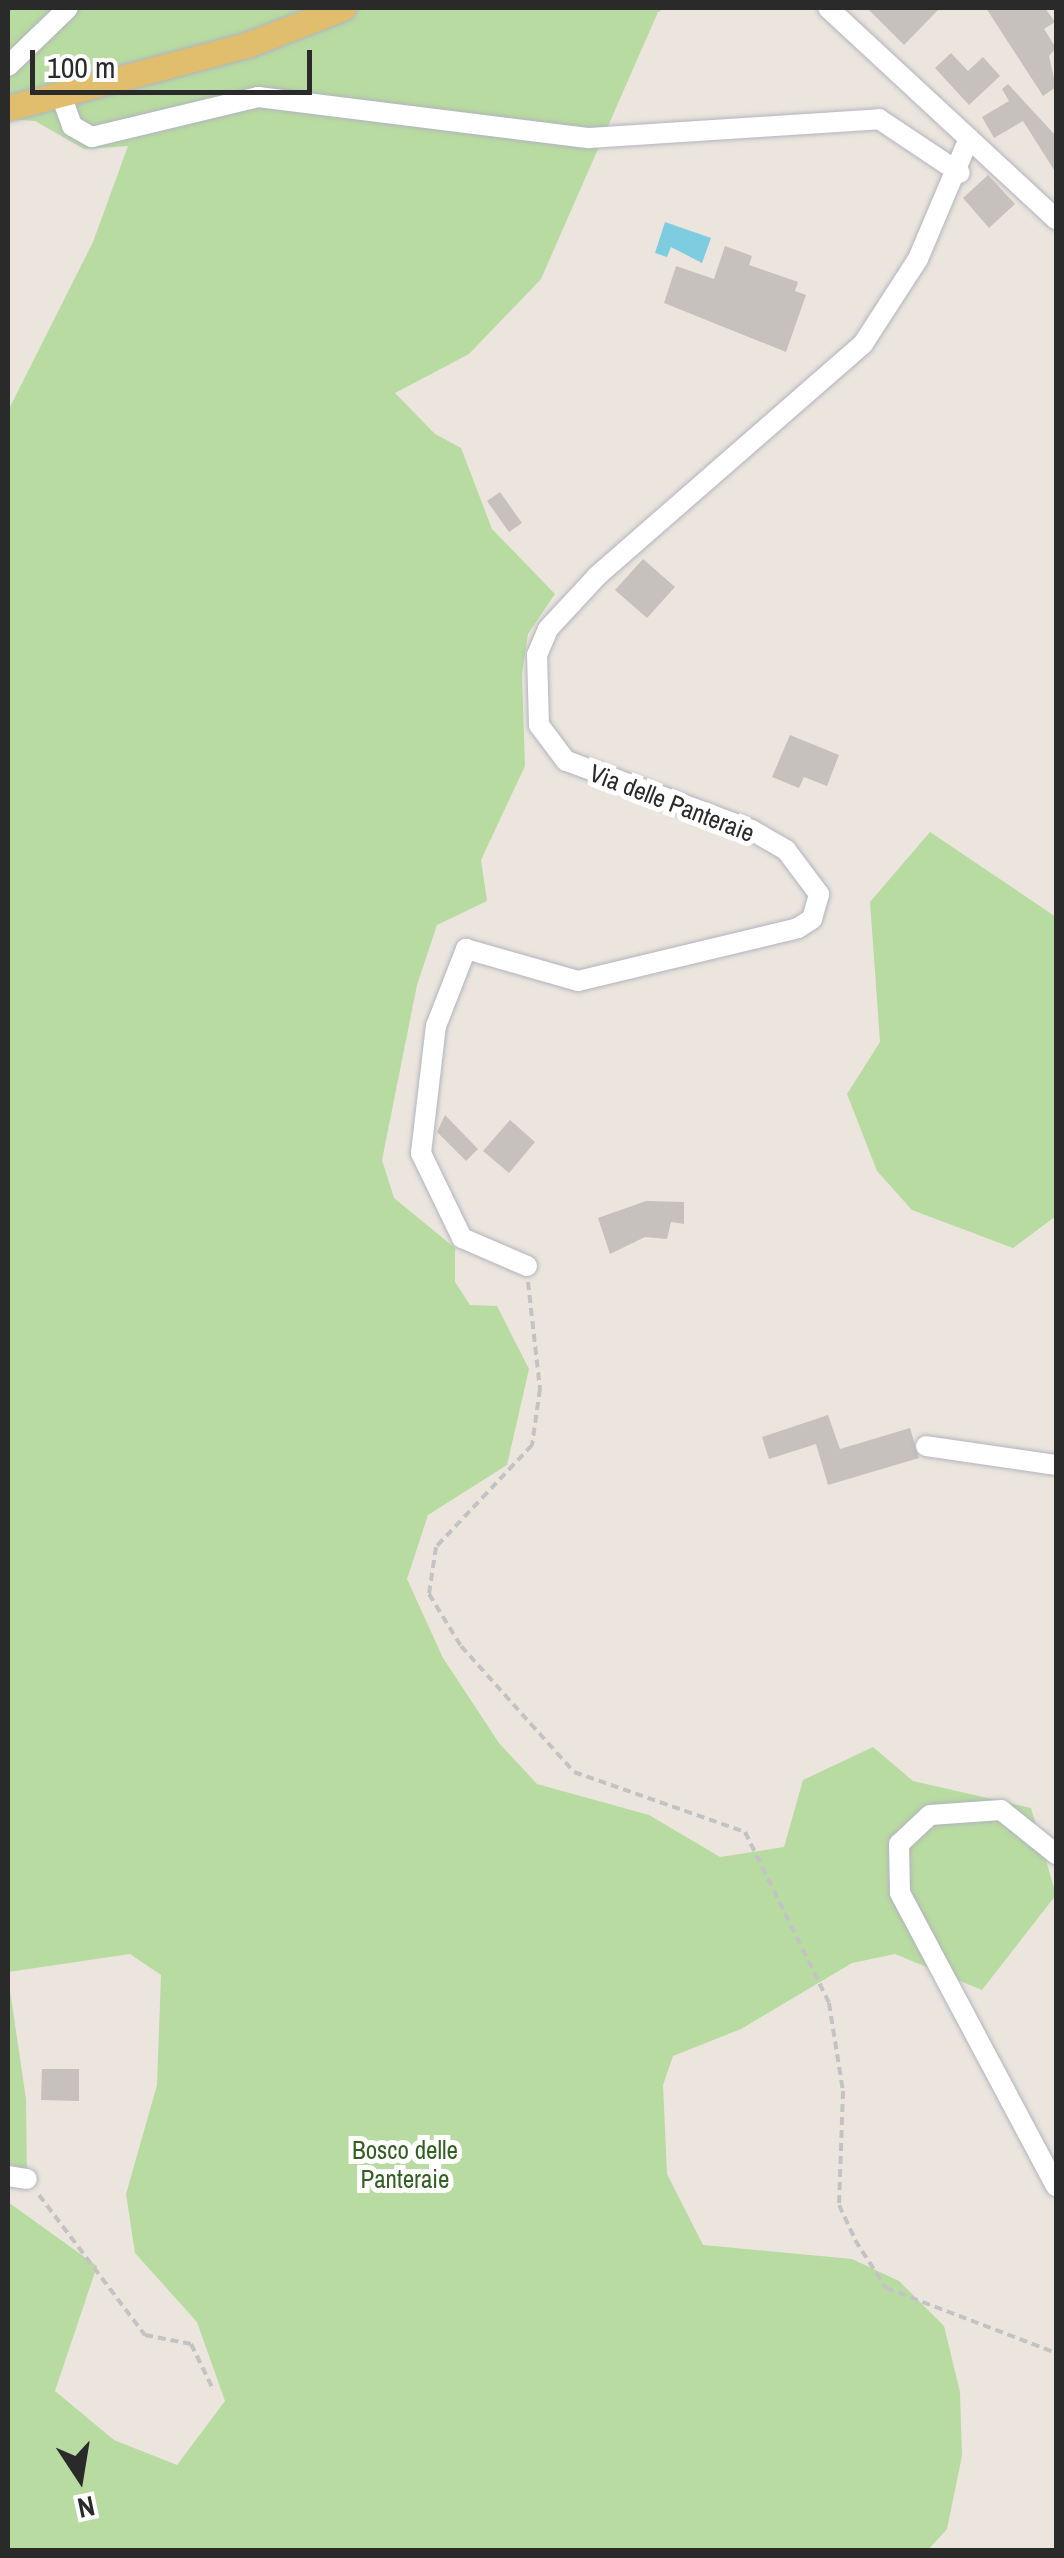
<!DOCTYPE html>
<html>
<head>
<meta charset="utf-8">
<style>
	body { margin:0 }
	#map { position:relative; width:1064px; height:2558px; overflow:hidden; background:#ebe5de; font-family:"Archivo Narrow",sans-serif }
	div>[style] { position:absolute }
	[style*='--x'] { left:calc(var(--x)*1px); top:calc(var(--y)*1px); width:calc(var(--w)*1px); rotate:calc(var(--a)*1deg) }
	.green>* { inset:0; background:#b8dba1 }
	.water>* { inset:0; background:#7ecce0 }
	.building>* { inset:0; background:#c6c1bd }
	.path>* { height:4px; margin-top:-2px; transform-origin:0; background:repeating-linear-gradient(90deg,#c3c3c3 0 8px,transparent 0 13px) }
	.roads { filter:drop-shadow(0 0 2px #b2b4bc) drop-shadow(0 0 2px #b2b4bc) }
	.minor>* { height:20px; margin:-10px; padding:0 10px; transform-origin:10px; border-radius:10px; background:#fff }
	.major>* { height:25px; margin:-12.5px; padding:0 12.5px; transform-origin:12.5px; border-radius:12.5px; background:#e0be6e }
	span { translate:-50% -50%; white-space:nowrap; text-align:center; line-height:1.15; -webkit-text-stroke:10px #fff; paint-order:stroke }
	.street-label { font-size:25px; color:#2a2a2a }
	.park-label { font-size:25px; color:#335f23 }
	.frame { position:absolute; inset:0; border:10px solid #2a2a2a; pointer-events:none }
	.north { position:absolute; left:30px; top:2428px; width:100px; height:100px; -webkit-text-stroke:8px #fff; paint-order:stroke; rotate:168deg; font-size:28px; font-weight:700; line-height:40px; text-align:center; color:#2a2a2a }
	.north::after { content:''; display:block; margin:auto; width:35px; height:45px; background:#2a2a2a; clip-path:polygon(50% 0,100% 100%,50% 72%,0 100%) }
	.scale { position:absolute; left:30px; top:50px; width:282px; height:45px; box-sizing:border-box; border:5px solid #2a2a2a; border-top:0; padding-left:12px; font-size:30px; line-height:35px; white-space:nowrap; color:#2a2a2a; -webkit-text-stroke:8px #fff; paint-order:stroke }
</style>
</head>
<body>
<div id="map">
	<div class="green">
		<i style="clip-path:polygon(8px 8px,666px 8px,658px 12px,541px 279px,469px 354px,395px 393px,435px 434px,461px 448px,492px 529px,555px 594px,528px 634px,522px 674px,525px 766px,481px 860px,487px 901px,437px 925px,417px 985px,382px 1160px,394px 1198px,455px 1248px,455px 1282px,470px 1305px,497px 1306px,529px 1369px,507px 1465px,428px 1515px,407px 1579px,443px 1658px,499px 1743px,537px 1784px,649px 1815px,720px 1857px,784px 1847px,803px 1780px,873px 1747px,913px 1781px,1031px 1808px,1056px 1895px,982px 1990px,895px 1954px,852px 1963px,741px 2029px,673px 2056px,663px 2085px,667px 2174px,703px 2245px,852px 2259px,899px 2281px,944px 2326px,960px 2392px,962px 2456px,947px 2529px,928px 2550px,8px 2550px,8px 2202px,97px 2266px,55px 2391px,114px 2440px,177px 2465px,225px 2401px,197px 2322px,135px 2253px,126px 2194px,157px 2085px,161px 1975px,130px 1954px,8px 1972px,8px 411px,93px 242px,128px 146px,84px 149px,35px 121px,8px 119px)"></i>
		<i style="clip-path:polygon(930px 832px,1056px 917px,1056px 1216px,1013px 1248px,912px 1210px,877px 1171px,847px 1094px,880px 1042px,870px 902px)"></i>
		<i style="clip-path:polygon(8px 1977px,26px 2099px,27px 2177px,8px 2172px)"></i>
	</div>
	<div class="water">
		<i style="clip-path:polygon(665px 222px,711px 238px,702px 263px,671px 247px,667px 257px,655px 253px)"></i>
	</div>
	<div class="building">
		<i style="clip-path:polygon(867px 8px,940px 8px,904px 45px)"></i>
		<i style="clip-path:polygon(986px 8px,1045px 8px,1055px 22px,1044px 29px,1056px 48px,1049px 56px,1056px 87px,1043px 96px)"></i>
		<i style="clip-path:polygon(951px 53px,968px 71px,983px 57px,1000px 76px,969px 105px,935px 68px)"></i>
		<i style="clip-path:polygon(1008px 84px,1056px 136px,1056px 173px,1023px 121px,994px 138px,982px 117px,1009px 101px,1002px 89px)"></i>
		<i style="clip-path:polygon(988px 175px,1015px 204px,989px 228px,963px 198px)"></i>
		<i style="clip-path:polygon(725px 246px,752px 256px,749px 265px,798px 282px,795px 291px,806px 295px,786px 352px,664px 303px,676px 266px,714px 279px)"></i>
		<i style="clip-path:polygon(500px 492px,522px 523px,509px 532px,487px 501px)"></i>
		<i style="clip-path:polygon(643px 559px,675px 587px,647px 618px,615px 590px)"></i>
		<i style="clip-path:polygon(790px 735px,839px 755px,827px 786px,804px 777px,799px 788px,772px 777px)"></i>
		<i style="clip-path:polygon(445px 1115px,478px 1149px,466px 1161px,437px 1132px)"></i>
		<i style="clip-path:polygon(510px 1120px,535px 1142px,509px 1173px,483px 1151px)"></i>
		<i style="clip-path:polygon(646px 1201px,684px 1202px,684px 1224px,671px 1222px,667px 1239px,645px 1237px,610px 1254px,598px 1218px)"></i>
		<i style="clip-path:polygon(828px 1415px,840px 1449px,910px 1428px,919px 1458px,828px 1485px,816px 1444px,769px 1459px,762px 1437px)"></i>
		<i style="clip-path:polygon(42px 2069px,79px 2069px,79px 2101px,41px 2100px)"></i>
	</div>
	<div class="path">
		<i style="--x:528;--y:1282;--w:108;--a:83.6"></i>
		<i style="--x:540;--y:1389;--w:57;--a:98.1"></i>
		<i style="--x:532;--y:1445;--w:140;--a:133.3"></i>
		<i style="--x:436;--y:1547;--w:48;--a:98.5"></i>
		<i style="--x:429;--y:1594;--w:61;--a:58.4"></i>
		<i style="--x:461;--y:1646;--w:169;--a:48.1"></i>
		<i style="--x:574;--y:1772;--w:181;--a:19.3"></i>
		<i style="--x:745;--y:1832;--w:191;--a:63.8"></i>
		<i style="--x:829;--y:2003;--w:89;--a:81"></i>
		<i style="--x:843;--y:2091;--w:114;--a:92"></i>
		<i style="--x:839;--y:2205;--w:38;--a:65"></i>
		<i style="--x:855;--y:2240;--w:57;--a:57.1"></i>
		<i style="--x:886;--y:2288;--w:182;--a:20.9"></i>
		<i style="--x:39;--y:2195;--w:176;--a:52.9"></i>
		<i style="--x:145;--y:2335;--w:47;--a:11.1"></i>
		<i style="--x:191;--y:2344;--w:48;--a:64"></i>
	</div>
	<div class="roads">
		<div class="minor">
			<i style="--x:828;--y:8;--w:311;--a:42.8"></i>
			<i style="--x:8;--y:66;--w:83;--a:-44"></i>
			<i style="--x:62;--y:98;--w:30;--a:70"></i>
			<i style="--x:72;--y:126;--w:23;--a:29"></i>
			<i style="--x:92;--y:137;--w:171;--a:-13.5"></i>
			<i style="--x:258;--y:97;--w:334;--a:7.1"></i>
			<i style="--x:589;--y:138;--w:291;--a:-3.7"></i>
			<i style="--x:879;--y:119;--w:97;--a:33.7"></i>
			<i style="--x:527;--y:1266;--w:71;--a:-156.7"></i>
			<i style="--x:462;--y:1238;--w:94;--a:-115.8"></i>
			<i style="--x:421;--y:1153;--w:128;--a:-83.3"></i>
			<i style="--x:436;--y:1026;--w:83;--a:-68.7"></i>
			<i style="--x:466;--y:949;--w:116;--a:15.9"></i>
			<i style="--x:578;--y:981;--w:226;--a:-13.5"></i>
			<i style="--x:798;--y:928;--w:17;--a:-33"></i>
			<i style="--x:812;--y:919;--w:26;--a:-74"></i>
			<i style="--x:819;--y:894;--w:55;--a:-126.9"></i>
			<i style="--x:786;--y:850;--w:39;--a:-150"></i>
			<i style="--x:752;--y:830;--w:198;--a:-159.6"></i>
			<i style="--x:566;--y:761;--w:45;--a:-126.9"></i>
			<i style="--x:539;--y:725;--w:70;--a:-91.6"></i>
			<i style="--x:537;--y:655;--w:28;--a:-67"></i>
			<i style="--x:548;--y:629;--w:72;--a:-47.2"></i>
			<i style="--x:597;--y:576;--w:353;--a:-41.1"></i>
			<i style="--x:863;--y:344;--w:101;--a:-57.1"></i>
			<i style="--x:918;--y:259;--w:131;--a:-67.1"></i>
			<i style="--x:926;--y:1446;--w:131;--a:8.3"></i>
			<i style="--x:1056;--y:1854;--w:70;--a:-141.3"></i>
			<i style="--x:1001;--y:1810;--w:71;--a:176"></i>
			<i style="--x:930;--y:1815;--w:42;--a:136.9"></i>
			<i style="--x:899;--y:1844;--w:49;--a:88.8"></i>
			<i style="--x:900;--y:1893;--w:332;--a:62"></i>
			<i style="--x:8;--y:2176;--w:19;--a:9"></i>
		</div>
		<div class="major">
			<i style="--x:8;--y:108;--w:247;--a:-14.8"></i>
			<i style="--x:247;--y:45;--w:103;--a:-21.1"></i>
		</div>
	</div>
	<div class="street-label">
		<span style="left:672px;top:803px;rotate:21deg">Via delle Panteraie</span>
	</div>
	<div class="park-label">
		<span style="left:405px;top:2165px">Bosco delle<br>Panteraie</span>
	</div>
	<div class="frame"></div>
	<div class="north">N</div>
	<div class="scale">100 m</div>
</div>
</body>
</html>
